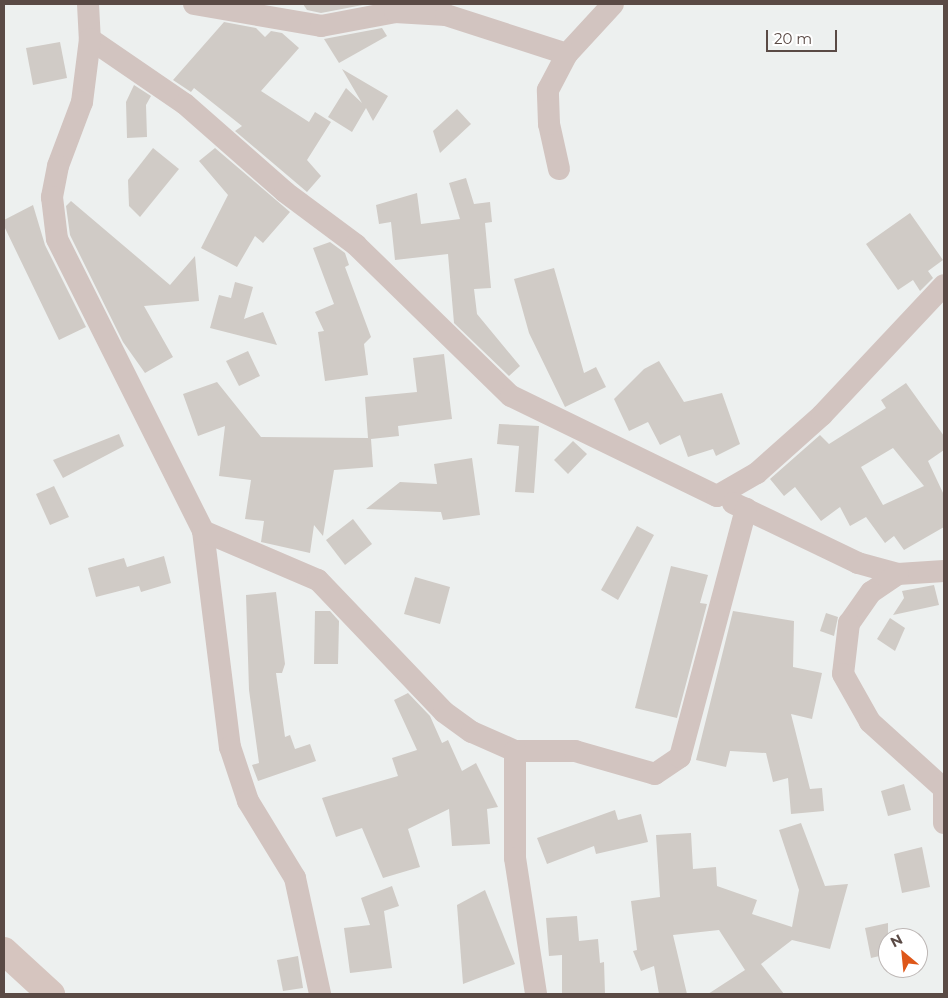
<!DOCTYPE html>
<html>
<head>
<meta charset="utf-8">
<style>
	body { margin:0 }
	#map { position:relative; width:948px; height:998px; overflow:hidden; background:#edf0ef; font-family:Montserrat,sans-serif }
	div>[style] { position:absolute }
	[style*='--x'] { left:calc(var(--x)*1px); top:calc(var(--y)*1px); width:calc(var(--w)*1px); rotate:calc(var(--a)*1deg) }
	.building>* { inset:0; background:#d0cbc6 }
	.street>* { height:22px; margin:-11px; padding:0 11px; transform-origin:11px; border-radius:11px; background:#d2c4c0 }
	.secondary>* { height:28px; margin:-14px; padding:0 14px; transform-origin:14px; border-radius:14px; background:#d6c5bf }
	span { translate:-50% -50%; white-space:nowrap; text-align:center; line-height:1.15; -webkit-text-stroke:5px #fff; paint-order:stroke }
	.frame { position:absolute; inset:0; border:5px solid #5a4a45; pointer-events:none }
	.north { position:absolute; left:878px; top:928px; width:50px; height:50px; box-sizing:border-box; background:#fff; border:1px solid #bdb7b5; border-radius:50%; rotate:332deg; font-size:14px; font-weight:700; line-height:20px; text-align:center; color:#5a4a45 }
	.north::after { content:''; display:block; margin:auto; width:18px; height:22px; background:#de5719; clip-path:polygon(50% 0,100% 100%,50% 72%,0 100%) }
	.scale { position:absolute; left:766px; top:30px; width:71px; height:22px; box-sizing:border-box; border:2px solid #5a4a45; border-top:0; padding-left:6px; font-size:15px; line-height:18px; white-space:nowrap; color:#5a4a45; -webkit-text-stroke:4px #fff; paint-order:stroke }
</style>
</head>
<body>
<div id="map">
	<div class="building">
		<i style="clip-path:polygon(303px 4px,368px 4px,321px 13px,307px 10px)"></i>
		<i style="clip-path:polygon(224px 22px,256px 28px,265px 37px,271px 31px,282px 33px,299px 48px,261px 91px,309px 122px,315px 112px,331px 122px,307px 160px,321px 176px,307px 192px,235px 131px,242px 126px,194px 88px,191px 92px,173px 80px)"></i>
		<i style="clip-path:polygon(382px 28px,387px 36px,339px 63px,324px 39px)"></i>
		<i style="clip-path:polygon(60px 42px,67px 78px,33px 85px,26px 48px)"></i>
		<i style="clip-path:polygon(342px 69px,388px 96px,373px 121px,366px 108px,352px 132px,328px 117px,346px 88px,362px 103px)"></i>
		<i style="clip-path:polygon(134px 85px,151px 96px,146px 105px,147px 137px,127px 138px,126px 102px)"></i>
		<i style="clip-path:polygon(457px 109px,471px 124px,440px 153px,433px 131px)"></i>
		<i style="clip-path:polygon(153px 148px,179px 169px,140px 217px,129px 206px,128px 180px)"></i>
		<i style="clip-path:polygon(215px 148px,290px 212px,263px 243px,255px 236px,237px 267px,201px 248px,228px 195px,199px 161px)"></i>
		<i style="clip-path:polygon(466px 178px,474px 204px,490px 202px,492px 222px,485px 223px,491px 288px,474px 289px,477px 314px,520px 366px,509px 376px,454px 323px,448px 254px,395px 260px,391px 222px,379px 224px,376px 205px,417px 193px,421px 224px,460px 219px,449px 183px)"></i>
		<i style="clip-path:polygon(71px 201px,170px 285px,195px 256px,199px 301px,144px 306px,173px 357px,145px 373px,123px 342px,70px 235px,66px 206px)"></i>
		<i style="clip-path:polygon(33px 205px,45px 245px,86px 327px,59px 340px,4px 226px,4px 220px)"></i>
		<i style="clip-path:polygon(910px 213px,943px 260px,928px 271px,933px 278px,920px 291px,913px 280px,898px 290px,866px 244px)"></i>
		<i style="clip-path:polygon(330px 242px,345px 253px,349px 265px,345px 267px,371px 337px,364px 344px,368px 375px,325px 381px,318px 332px,324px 331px,315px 312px,334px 304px,313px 248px)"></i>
		<i style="clip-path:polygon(554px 268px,584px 373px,596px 367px,606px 387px,565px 407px,529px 333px,514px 279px)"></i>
		<i style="clip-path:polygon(235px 282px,253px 287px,244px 319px,263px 312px,277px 345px,210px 328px,219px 295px,231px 298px)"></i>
		<i style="clip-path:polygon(248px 351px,260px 376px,239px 386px,226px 361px)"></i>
		<i style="clip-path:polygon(444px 354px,452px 419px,398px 426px,399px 436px,371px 439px,373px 467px,334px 470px,323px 536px,314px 525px,310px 553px,261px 542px,264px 521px,245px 519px,251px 480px,219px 476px,225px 426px,198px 436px,183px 394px,217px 382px,261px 437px,368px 438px,365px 397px,417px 392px,413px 358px)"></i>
		<i style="clip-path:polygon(659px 361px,684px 402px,722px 393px,740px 444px,716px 456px,713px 449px,688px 457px,680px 435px,660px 445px,648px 422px,629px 431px,614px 399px,644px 369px)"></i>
		<i style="clip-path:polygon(evenodd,906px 383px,944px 436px,944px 450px,928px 461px,944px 495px,944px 527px,904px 550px,894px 536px,885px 543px,866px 517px,850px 526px,840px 507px,821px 521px,795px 487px,784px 496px,770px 479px,820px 435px,829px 444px,886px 408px,881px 400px,906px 383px,893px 448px,924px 486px,883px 505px,861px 467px,893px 448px)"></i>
		<i style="clip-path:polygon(499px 424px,539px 426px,534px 493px,515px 492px,519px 446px,497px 444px)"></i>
		<i style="clip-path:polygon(119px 434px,124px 446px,63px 478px,53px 460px)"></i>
		<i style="clip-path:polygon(573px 441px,587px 454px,568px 474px,554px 460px)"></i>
		<i style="clip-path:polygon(472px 458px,480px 515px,443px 520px,441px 512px,366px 509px,400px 482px,437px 484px,434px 464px)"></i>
		<i style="clip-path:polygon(54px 486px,69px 517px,50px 525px,36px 494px)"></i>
		<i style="clip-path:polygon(353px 519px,372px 544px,345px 565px,326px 540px)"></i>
		<i style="clip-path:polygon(637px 526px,654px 535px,618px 600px,601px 590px)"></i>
		<i style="clip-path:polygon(164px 556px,171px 583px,141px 592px,139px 586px,96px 597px,88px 568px,124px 558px,127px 567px)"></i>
		<i style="clip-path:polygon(671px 566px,708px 575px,700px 603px,707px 604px,677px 718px,635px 708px)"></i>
		<i style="clip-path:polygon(415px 577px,450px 587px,440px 624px,404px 614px)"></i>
		<i style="clip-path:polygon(934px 585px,939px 605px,893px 615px,904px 598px,902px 591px)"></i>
		<i style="clip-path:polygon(276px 592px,285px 664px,282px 673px,276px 673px,285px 737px,290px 735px,295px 749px,310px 744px,316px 761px,258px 781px,252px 765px,259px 763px,249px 690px,246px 595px)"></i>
		<i style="clip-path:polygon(315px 611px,330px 611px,339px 621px,338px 664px,314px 664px)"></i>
		<i style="clip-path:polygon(733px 611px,794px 621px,793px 667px,822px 673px,812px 719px,791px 714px,810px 789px,822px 788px,824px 811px,791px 814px,788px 778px,773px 782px,766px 753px,730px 751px,726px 767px,696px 760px)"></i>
		<i style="clip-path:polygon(826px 613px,838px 617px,834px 636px,820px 631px)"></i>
		<i style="clip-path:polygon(890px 618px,905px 628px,895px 651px,877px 639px)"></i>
		<i style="clip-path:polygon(408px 693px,430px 716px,442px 743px,448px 740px,462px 771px,476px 763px,498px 807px,487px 809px,490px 844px,452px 846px,449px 809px,408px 829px,420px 867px,383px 878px,362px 828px,336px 837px,322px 798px,398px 776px,392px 758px,417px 750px,394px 700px)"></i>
		<i style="clip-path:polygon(904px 784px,911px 810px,888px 816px,881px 791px)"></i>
		<i style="clip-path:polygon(615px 810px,618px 820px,641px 814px,648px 842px,596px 854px,594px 846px,547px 864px,537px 838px)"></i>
		<i style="clip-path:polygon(801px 823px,825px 886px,848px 884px,830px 949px,792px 940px,761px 964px,784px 994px,708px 994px,745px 970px,719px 930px,673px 935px,687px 994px,659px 994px,654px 966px,641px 971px,633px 951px,637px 950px,631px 901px,660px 897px,656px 835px,691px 833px,693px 869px,716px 867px,717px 886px,757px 900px,752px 914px,792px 927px,799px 890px,779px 830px)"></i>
		<i style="clip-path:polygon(922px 847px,930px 887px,902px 893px,894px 854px)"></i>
		<i style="clip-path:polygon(392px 886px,399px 906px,384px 911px,392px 968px,350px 973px,344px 928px,370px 925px,361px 898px)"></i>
		<i style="clip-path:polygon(485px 890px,515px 964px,463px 984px,457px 905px)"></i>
		<i style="clip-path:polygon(577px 916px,579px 941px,598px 939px,600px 963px,604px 962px,605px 994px,562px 994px,562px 955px,549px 956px,546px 918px)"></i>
		<i style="clip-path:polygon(888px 923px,888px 954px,871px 958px,865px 928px)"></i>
		<i style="clip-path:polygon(298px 956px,303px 988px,283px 991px,277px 960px)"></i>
	</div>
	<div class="street">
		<i style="--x:88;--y:4;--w:35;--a:87"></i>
		<i style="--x:90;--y:39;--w:115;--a:34.4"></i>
		<i style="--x:185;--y:104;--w:133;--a:41.3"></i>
		<i style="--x:285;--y:192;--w:89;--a:36.7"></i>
		<i style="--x:356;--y:245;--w:216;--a:44.3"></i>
		<i style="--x:511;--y:396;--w:229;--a:25.9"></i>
		<i style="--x:717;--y:496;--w:46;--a:-29.9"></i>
		<i style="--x:757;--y:473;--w:87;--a:-41.7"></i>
		<i style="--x:822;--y:415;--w:178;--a:-46.8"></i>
		<i style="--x:194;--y:4;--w:129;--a:9.8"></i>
		<i style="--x:321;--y:26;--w:75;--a:-10.7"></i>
		<i style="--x:395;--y:12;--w:51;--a:3.4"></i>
		<i style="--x:446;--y:15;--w:127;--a:17.9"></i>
		<i style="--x:567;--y:54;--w:68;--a:-47.4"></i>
		<i style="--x:90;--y:39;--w:64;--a:97.2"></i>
		<i style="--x:82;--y:102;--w:68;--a:110.6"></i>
		<i style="--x:58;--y:166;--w:32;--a:101"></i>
		<i style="--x:52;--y:197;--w:42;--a:83.2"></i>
		<i style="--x:57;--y:239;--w:326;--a:63.4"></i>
		<i style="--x:203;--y:531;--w:218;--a:82.9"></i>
		<i style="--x:230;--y:747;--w:57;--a:71.6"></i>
		<i style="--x:248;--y:801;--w:90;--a:58.6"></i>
		<i style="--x:295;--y:878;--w:119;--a:77.8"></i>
		<i style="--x:559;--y:169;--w:46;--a:-102.5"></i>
		<i style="--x:549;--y:124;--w:34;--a:-92"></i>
		<i style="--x:548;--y:90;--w:41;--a:-62.2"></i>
		<i style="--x:733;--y:503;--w:139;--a:25.6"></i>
		<i style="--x:858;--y:563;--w:41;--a:15.4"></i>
		<i style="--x:898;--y:574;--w:46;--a:-3.7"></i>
		<i style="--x:203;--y:531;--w:125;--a:23.1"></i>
		<i style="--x:318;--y:580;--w:182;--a:46.3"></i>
		<i style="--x:444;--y:712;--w:34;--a:36"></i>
		<i style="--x:472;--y:732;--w:47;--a:23.8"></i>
		<i style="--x:515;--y:751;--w:60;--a:0"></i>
		<i style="--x:575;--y:751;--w:83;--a:16"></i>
		<i style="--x:655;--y:774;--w:30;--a:-34"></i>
		<i style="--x:680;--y:757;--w:257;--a:-75.1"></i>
		<i style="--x:898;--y:574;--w:32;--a:146"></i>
		<i style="--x:871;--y:592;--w:38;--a:125"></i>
		<i style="--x:849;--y:623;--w:51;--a:96.7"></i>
		<i style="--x:843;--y:674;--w:55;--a:60.6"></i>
		<i style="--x:870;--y:722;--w:98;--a:42.1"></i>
		<i style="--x:515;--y:751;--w:107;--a:90"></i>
		<i style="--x:515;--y:858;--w:138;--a:81.2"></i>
		<i style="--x:944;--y:785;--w:38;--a:90"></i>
	</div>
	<div class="secondary">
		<i style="--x:4;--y:951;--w:64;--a:42.5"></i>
	</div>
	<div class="frame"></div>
	<div class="north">N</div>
	<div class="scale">20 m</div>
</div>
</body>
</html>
